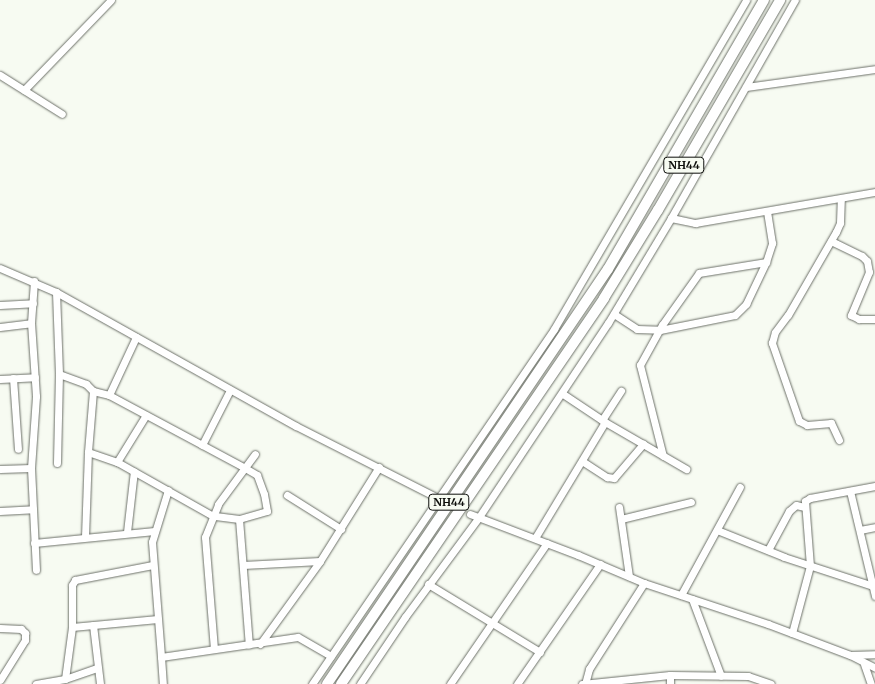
<!DOCTYPE html>
<html>
<head>
<meta charset="utf-8">
<style>
	body { margin:0 }
	#map { position:relative; width:875px; height:684px; overflow:hidden; background:#f7fbf2; font-family:Merriweather,serif }
	div>[style] { position:absolute }
	[style*='--x'] { left:calc(var(--x)*1px); top:calc(var(--y)*1px); width:calc(var(--w)*1px); rotate:calc(var(--a)*1deg) }
	.roads { filter:drop-shadow(0 0 1px #6d7169) drop-shadow(0 0 1px #6d7169) }
	.minor>* { height:7px; margin:-3.5px; padding:0 3.5px; transform-origin:3.5px; border-radius:3.5px; background:#fff }
	.highway>* { height:10px; margin:-5px; padding:0 5px; transform-origin:5px; border-radius:5px; background:#fff }
	span { translate:-50% -50%; white-space:nowrap; text-align:center; line-height:1.15; -webkit-text-stroke:4px #f7fbf2; paint-order:stroke }
	.shield-label span { padding:1px 4px; background:#f7fbf2; border:1px solid; border-radius:4px; -webkit-text-stroke-width:0 }
	.shield-label { font-size:11px; color:#0d0e0b; font-weight:700 }
</style>
</head>
<body>
<div id="map">
	<div class="roads">
		<div class="minor">
			<i style="--x:0;--y:75;--w:73;--a:32.2"></i>
			<i style="--x:746;--y:87;--w:130;--a:-7.9"></i>
			<i style="--x:24;--y:90;--w:125;--a:-46"></i>
			<i style="--x:671;--y:218;--w:25;--a:12"></i>
			<i style="--x:695;--y:223;--w:183;--a:-9.8"></i>
			<i style="--x:831;--y:241;--w:34;--a:26"></i>
			<i style="--x:862;--y:256;--w:7;--a:45"></i>
			<i style="--x:867;--y:261;--w:11;--a:80"></i>
			<i style="--x:869;--y:272;--w:47;--a:112.7"></i>
			<i style="--x:851;--y:315;--w:9;--a:27"></i>
			<i style="--x:859;--y:319;--w:16;--a:0"></i>
			<i style="--x:0;--y:268;--w:61;--a:23.2"></i>
			<i style="--x:56;--y:292;--w:275;--a:29.2"></i>
			<i style="--x:296;--y:426;--w:161;--a:26.9"></i>
			<i style="--x:56;--y:292;--w:82;--a:87.9"></i>
			<i style="--x:59;--y:374;--w:89;--a:91.3"></i>
			<i style="--x:0;--y:305;--w:33;--a:-3"></i>
			<i style="--x:614;--y:314;--w:27;--a:33"></i>
			<i style="--x:637;--y:329;--w:23;--a:2"></i>
			<i style="--x:660;--y:330;--w:76;--a:-11.3"></i>
			<i style="--x:735;--y:315;--w:16;--a:-45"></i>
			<i style="--x:746;--y:304;--w:47;--a:-64.5"></i>
			<i style="--x:766;--y:262;--w:20;--a:-72"></i>
			<i style="--x:772;--y:243;--w:32;--a:-99"></i>
			<i style="--x:0;--y:327;--w:31;--a:-7"></i>
			<i style="--x:59;--y:374;--w:29;--a:20"></i>
			<i style="--x:86;--y:384;--w:10;--a:45"></i>
			<i style="--x:93;--y:391;--w:16;--a:14"></i>
			<i style="--x:109;--y:395;--w:154;--a:28.2"></i>
			<i style="--x:245;--y:468;--w:14;--a:30"></i>
			<i style="--x:257;--y:475;--w:20;--a:70"></i>
			<i style="--x:264;--y:494;--w:17;--a:80"></i>
			<i style="--x:267;--y:511;--w:29;--a:164"></i>
			<i style="--x:239;--y:519;--w:26;--a:-173"></i>
			<i style="--x:213;--y:516;--w:110;--a:-150.6"></i>
			<i style="--x:117;--y:462;--w:55;--a:-58.3"></i>
			<i style="--x:13;--y:378;--w:71;--a:86"></i>
			<i style="--x:0;--y:379;--w:35;--a:-3"></i>
			<i style="--x:93;--y:391;--w:61;--a:94.7"></i>
			<i style="--x:88;--y:452;--w:31;--a:19"></i>
			<i style="--x:563;--y:394;--w:50;--a:33.7"></i>
			<i style="--x:605;--y:422;--w:94;--a:30.1"></i>
			<i style="--x:109;--y:395;--w:64;--a:-65"></i>
			<i style="--x:602;--y:420;--w:35;--a:-57"></i>
			<i style="--x:839;--y:440;--w:19;--a:-115"></i>
			<i style="--x:831;--y:423;--w:24;--a:175"></i>
			<i style="--x:807;--y:425;--w:9;--a:-153"></i>
			<i style="--x:799;--y:421;--w:83;--a:-109.1"></i>
			<i style="--x:772;--y:343;--w:11;--a:-75"></i>
			<i style="--x:775;--y:332;--w:21;--a:-53"></i>
			<i style="--x:788;--y:315;--w:96;--a:-60"></i>
			<i style="--x:836;--y:232;--w:10;--a:-66"></i>
			<i style="--x:840;--y:223;--w:24;--a:-88"></i>
			<i style="--x:202;--y:445;--w:62;--a:-63"></i>
			<i style="--x:663;--y:456;--w:94;--a:-104.2"></i>
			<i style="--x:640;--y:365;--w:46;--a:-61.2"></i>
			<i style="--x:662;--y:325;--w:64;--a:-54.6"></i>
			<i style="--x:699;--y:273;--w:68;--a:-9.3"></i>
			<i style="--x:582;--y:461;--w:30;--a:33"></i>
			<i style="--x:607;--y:477;--w:7;--a:8"></i>
			<i style="--x:614;--y:478;--w:45;--a:-49.5"></i>
			<i style="--x:31;--y:468;--w:72;--a:-86"></i>
			<i style="--x:36;--y:396;--w:73;--a:-93.9"></i>
			<i style="--x:31;--y:323;--w:42;--a:-85.9"></i>
			<i style="--x:0;--y:469;--w:31;--a:-2"></i>
			<i style="--x:31;--y:468;--w:102;--a:87.2"></i>
			<i style="--x:168;--y:490;--w:54;--a:107.1"></i>
			<i style="--x:152;--y:542;--w:115;--a:85.5"></i>
			<i style="--x:161;--y:657;--w:138;--a:-8.3"></i>
			<i style="--x:298;--y:637;--w:38;--a:30"></i>
			<i style="--x:850;--y:491;--w:108;--a:76.6"></i>
			<i style="--x:287;--y:495;--w:64;--a:32.2"></i>
			<i style="--x:619;--y:507;--w:70;--a:81.8"></i>
			<i style="--x:0;--y:511;--w:33;--a:-3"></i>
			<i style="--x:470;--y:514;--w:116;--a:20.8"></i>
			<i style="--x:578;--y:555;--w:72;--a:23"></i>
			<i style="--x:644;--y:583;--w:131;--a:18.3"></i>
			<i style="--x:768;--y:624;--w:88;--a:20.7"></i>
			<i style="--x:850;--y:655;--w:28;--a:27"></i>
			<i style="--x:239;--y:519;--w:126;--a:85.5"></i>
			<i style="--x:621;--y:519;--w:72;--a:-13.7"></i>
			<i style="--x:717;--y:530;--w:72;--a:21.9"></i>
			<i style="--x:784;--y:557;--w:94;--a:18"></i>
			<i style="--x:860;--y:530;--w:15;--a:-11"></i>
			<i style="--x:127;--y:532;--w:61;--a:-83.5"></i>
			<i style="--x:85;--y:537;--w:85;--a:-88"></i>
			<i style="--x:535;--y:538;--w:135;--a:-58.9"></i>
			<i style="--x:34;--y:543;--w:121;--a:-5.7"></i>
			<i style="--x:768;--y:550;--w:44;--a:-61.7"></i>
			<i style="--x:789;--y:511;--w:9;--a:-41"></i>
			<i style="--x:796;--y:505;--w:8;--a:14"></i>
			<i style="--x:243;--y:565;--w:77;--a:-3"></i>
			<i style="--x:428;--y:584;--w:131;--a:31.3"></i>
			<i style="--x:681;--y:595;--w:123;--a:-61.4"></i>
			<i style="--x:692;--y:599;--w:82;--a:69.4"></i>
			<i style="--x:93;--y:625;--w:59;--a:83.2"></i>
			<i style="--x:72;--y:627;--w:86;--a:-5.3"></i>
			<i style="--x:0;--y:628;--w:21;--a:3"></i>
			<i style="--x:21;--y:629;--w:6;--a:45"></i>
			<i style="--x:25;--y:633;--w:7;--a:90"></i>
			<i style="--x:25;--y:640;--w:47;--a:122"></i>
			<i style="--x:792;--y:633;--w:69;--a:-75"></i>
			<i style="--x:810;--y:566;--w:65;--a:-94.4"></i>
			<i style="--x:805;--y:501;--w:6;--a:-31"></i>
			<i style="--x:810;--y:498;--w:66;--a:-10.5"></i>
			<i style="--x:260;--y:644;--w:102;--a:-54.1"></i>
			<i style="--x:320;--y:561;--w:111;--a:-57.9"></i>
			<i style="--x:214;--y:649;--w:112;--a:-94.6"></i>
			<i style="--x:205;--y:537;--w:35;--a:-68"></i>
			<i style="--x:218;--y:504;--w:62;--a:-53.5"></i>
			<i style="--x:851;--y:655;--w:24;--a:-2"></i>
			<i style="--x:161;--y:657;--w:27;--a:86"></i>
			<i style="--x:864;--y:664;--w:21;--a:71"></i>
			<i style="--x:65;--y:679;--w:52;--a:-82.3"></i>
			<i style="--x:72;--y:627;--w:42;--a:-90"></i>
			<i style="--x:72;--y:585;--w:6;--a:-59"></i>
			<i style="--x:75;--y:580;--w:79;--a:-10.9"></i>
			<i style="--x:36;--y:684;--w:29;--a:-10"></i>
			<i style="--x:65;--y:679;--w:34;--a:-19"></i>
			<i style="--x:312;--y:684;--w:430;--a:-55.7"></i>
			<i style="--x:554;--y:329;--w:381;--a:-59.7"></i>
			<i style="--x:360;--y:684;--w:81;--a:-56.1"></i>
			<i style="--x:405;--y:617;--w:124;--a:-53.5"></i>
			<i style="--x:479;--y:517;--w:233;--a:-56.4"></i>
			<i style="--x:608;--y:323;--w:122;--a:-59"></i>
			<i style="--x:671;--y:218;--w:251;--a:-60.4"></i>
			<i style="--x:450;--y:684;--w:171;--a:-55.5"></i>
			<i style="--x:517;--y:684;--w:146;--a:-55.3"></i>
			<i style="--x:582;--y:684;--w:88;--a:-5.8"></i>
			<i style="--x:670;--y:675;--w:78;--a:0.7"></i>
			<i style="--x:748;--y:676;--w:24;--a:19"></i>
			<i style="--x:585;--y:684;--w:16;--a:-75"></i>
			<i style="--x:589;--y:669;--w:102;--a:-57.4"></i>
			<i style="--x:670;--y:684;--w:9;--a:-90"></i>
		</div>
		<div class="highway">
			<i style="--x:327;--y:684;--w:501;--a:-55.9"></i>
			<i style="--x:608;--y:269;--w:311;--a:-59.9"></i>
			<i style="--x:341;--y:684;--w:467;--a:-55.7"></i>
			<i style="--x:604;--y:298;--w:103;--a:-58.5"></i>
			<i style="--x:658;--y:210;--w:243;--a:-59.8"></i>
		</div>
	</div>
	<div class="shield-label">
		<span style="left:684px;top:165px">NH44</span>
		<span style="left:449px;top:502px">NH44</span>
	</div>
</div>
</body>
</html>
